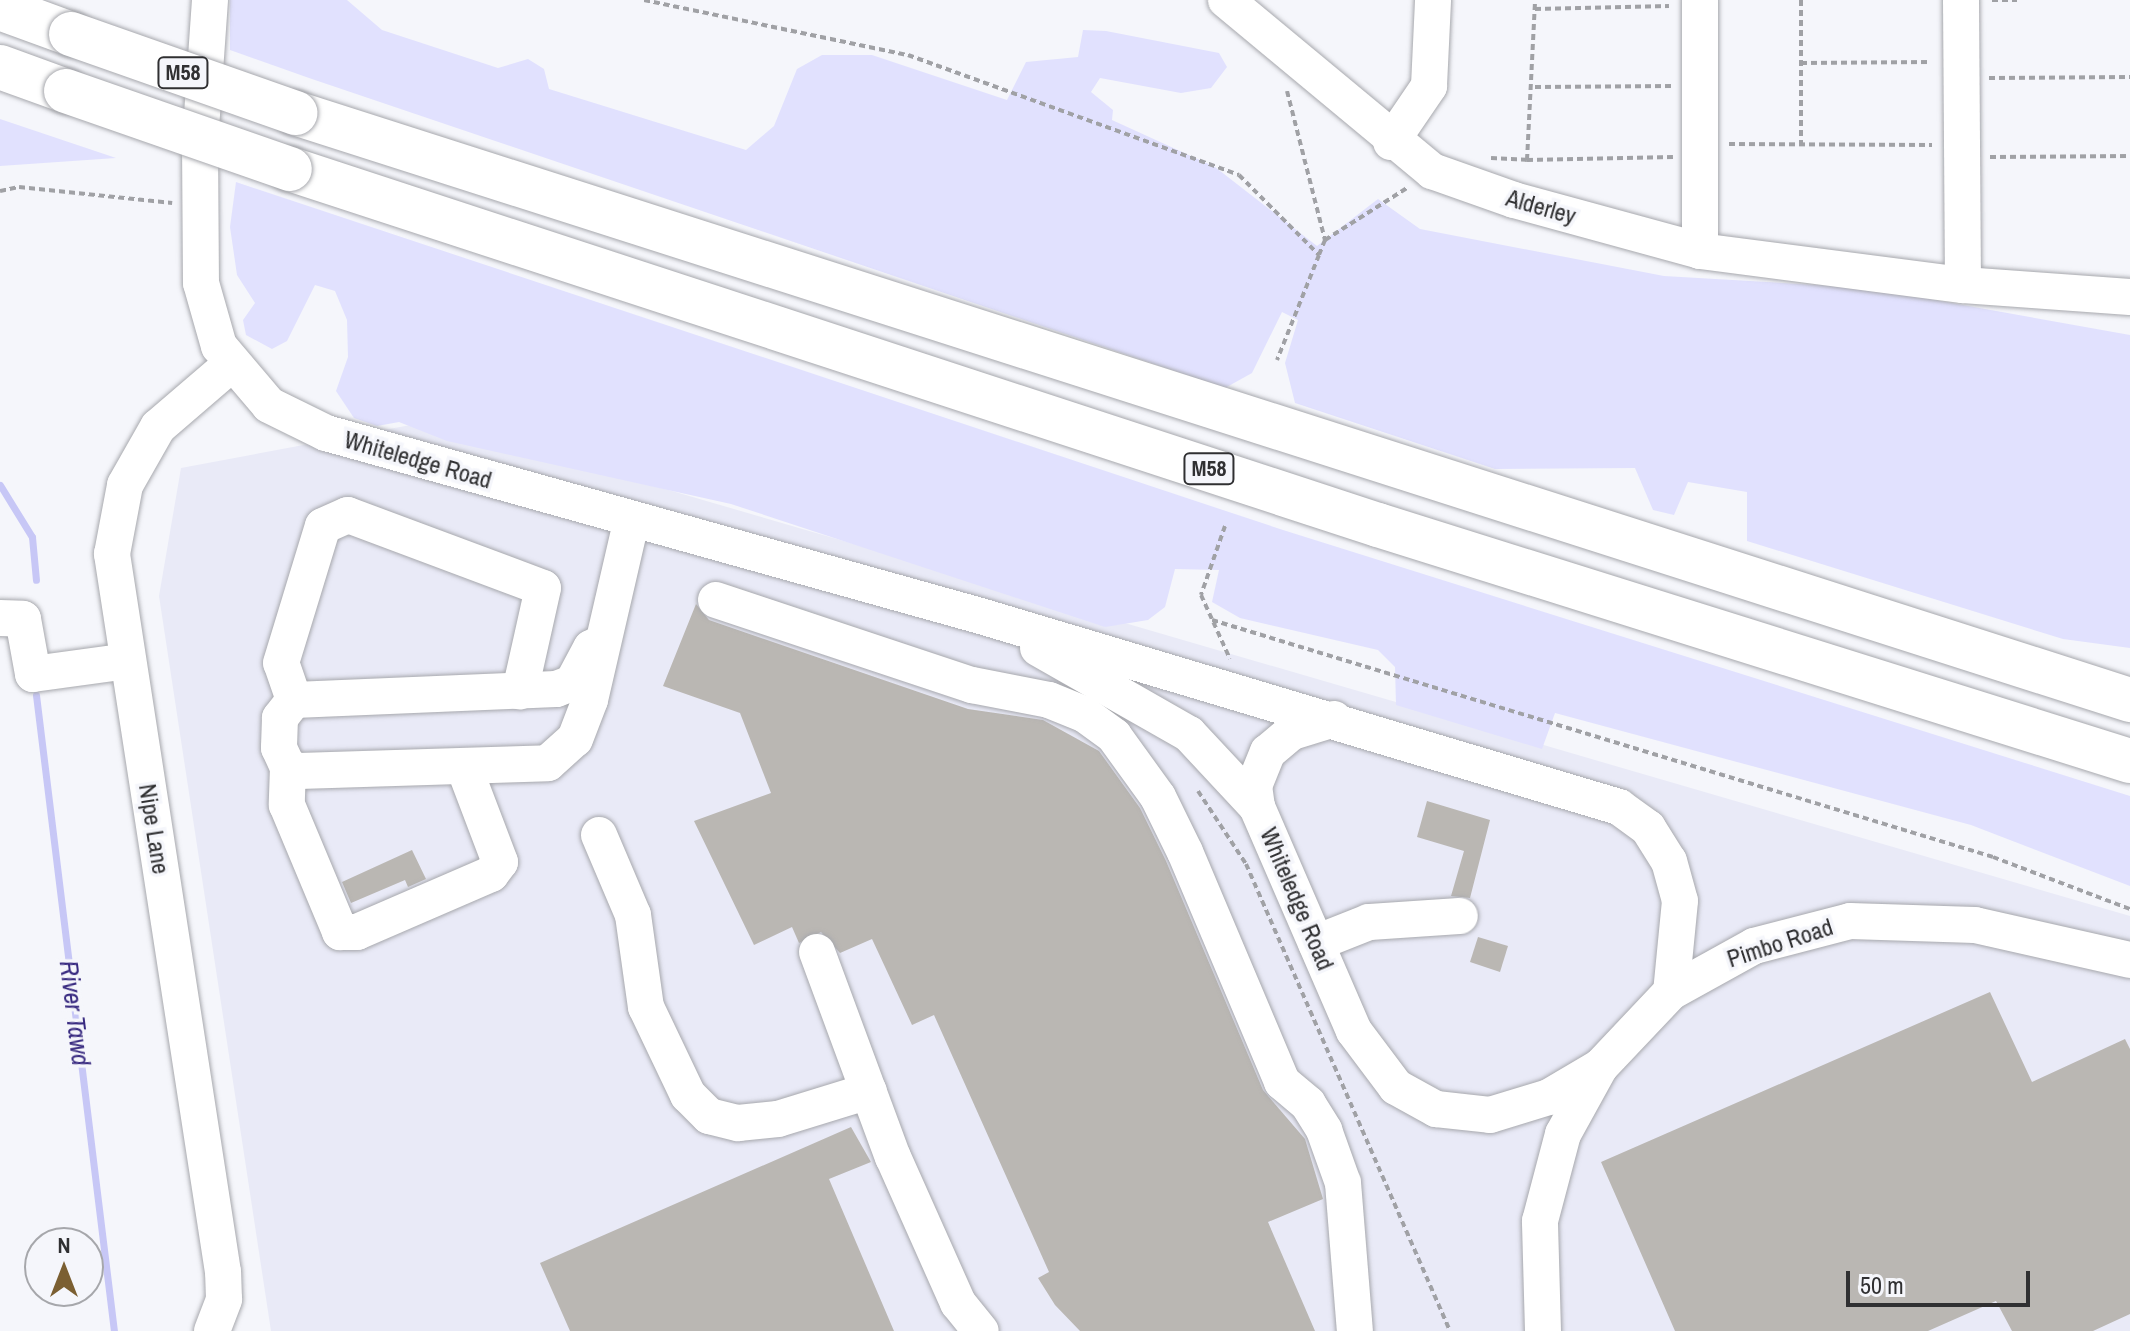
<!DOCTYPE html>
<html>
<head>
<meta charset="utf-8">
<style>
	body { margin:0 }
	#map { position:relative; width:2130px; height:1331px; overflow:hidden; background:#f5f6fb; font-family:"Archivo Narrow",sans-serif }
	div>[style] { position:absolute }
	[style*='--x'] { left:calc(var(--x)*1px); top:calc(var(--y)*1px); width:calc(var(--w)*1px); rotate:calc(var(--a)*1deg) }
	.built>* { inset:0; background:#e9eaf7 }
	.green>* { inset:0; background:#e1e1fe }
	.stream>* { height:7px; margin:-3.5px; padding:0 3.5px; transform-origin:3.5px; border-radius:3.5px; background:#c7c7f6 }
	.building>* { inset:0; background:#bab7b3 }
	.path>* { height:4px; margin-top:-2px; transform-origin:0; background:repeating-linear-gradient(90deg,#a0a1a5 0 6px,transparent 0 10px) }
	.roads { filter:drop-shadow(0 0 2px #a7a8ad) drop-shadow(0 0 2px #a7a8ad) }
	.minor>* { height:36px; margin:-18px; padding:0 18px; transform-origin:18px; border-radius:18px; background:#fff }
	.highway>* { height:44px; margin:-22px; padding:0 22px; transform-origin:22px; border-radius:22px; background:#fff }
	.bridges { filter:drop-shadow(0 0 2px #a7a8ad) drop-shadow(0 0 2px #a7a8ad) }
	.highway-bridge>* { height:44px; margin:-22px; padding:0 22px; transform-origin:22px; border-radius:22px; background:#fff }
	span { translate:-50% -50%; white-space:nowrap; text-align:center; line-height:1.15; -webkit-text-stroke:7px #f5f6fb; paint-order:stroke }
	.shield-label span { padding:2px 6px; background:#f5f6fb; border:2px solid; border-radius:6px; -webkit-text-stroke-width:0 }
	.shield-label { font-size:22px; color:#303032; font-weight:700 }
	.street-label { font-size:24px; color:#303032 }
	.water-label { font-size:26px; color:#382a80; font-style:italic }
	.north { position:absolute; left:24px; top:1227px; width:80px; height:80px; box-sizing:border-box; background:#f5f6fb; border:2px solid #a6a7ab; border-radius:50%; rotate:0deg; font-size:22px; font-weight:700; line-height:32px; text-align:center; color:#303032 }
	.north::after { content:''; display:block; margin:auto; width:28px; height:36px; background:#7b5f32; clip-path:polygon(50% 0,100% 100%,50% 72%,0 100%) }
	.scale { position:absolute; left:1846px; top:1271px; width:184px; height:36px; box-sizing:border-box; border:4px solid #303032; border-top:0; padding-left:10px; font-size:24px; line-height:28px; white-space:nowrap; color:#303032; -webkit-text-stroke:6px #f5f6fb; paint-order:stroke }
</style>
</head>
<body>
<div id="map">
	<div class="built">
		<i style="clip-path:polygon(432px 421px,2130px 916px,2130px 1331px,271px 1331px,159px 596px,181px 468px)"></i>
	</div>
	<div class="green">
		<i style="clip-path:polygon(230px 0,347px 0,382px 30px,498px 68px,528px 59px,544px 69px,549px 89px,746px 150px,774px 126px,797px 69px,822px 55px,872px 55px,1007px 100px,1026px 62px,1078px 57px,1083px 30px,1106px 31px,1219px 53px,1227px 67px,1211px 88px,1181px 93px,1100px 78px,1091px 92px,1113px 110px,1112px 120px,1215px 167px,1317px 246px,1378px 199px,1420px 229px,1664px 276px,1868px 288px,2130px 335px,2130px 648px,2063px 639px,1747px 541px,1747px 492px,1688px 482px,1674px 515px,1653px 510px,1635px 468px,1495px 469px,1295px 403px,1285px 363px,1298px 320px,1282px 312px,1252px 373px,1225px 388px,309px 78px,230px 50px)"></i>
		<i style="clip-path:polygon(0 119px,116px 158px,0 166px)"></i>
		<i style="clip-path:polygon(236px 182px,1283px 530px,2130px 796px,2130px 886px,1971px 825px,1555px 713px,1542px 749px,1396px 705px,1395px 667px,1378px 650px,1240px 618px,1212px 602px,1219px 570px,1175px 569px,1165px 607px,1148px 620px,1105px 627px,731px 504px,447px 441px,399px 422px,377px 426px,354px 418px,336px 391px,348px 357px,347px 320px,335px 291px,315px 285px,287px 341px,272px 349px,246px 335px,243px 320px,255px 303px,237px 275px,230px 227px)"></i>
	</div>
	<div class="stream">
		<i style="--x:0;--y:485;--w:61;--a:58.4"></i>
		<i style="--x:32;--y:537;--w:43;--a:84.7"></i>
		<i style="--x:36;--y:695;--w:641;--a:83.01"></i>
	</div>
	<div class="building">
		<i style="clip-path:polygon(696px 604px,709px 620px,968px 709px,1043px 720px,1099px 751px,1140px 808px,1166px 861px,1263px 1090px,1305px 1139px,1323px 1199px,1268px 1222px,1315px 1331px,1080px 1331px,1055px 1305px,1038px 1278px,1049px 1272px,934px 1015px,912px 1025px,872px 939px,840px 953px,821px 932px,799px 943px,792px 927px,754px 945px,694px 821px,771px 793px,740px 713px,663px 686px)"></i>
		<i style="clip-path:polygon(1427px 801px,1490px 820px,1470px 898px,1451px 896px,1464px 851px,1417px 837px)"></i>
		<i style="clip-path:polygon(412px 850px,426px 879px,408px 887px,405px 880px,351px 903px,342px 882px)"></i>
		<i style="clip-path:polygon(1478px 937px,1508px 946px,1500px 972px,1470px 962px)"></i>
		<i style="clip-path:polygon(1990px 992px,2032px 1082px,2125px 1039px,2130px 1049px,2130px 1314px,2093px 1331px,2012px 1331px,1996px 1301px,1928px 1331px,1675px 1331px,1601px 1162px)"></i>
		<i style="clip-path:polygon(851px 1127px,871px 1162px,829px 1179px,894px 1331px,570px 1331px,540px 1263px)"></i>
	</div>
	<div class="path">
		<i style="--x:644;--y:0;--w:270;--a:11.8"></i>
		<i style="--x:908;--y:55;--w:352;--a:19.9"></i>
		<i style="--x:1239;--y:175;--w:113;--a:45"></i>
		<i style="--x:1319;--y:255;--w:113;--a:111.8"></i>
		<i style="--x:1801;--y:0;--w:144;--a:90"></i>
		<i style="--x:1992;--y:0;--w:25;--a:0"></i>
		<i style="--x:1535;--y:9;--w:134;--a:-1.3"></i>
		<i style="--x:1801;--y:63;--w:130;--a:-0.4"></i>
		<i style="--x:1989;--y:78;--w:141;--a:-0.4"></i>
		<i style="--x:1535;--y:87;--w:138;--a:-0.4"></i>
		<i style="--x:1287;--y:91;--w:154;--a:75.7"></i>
		<i style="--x:1325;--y:240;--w:16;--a:112"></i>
		<i style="--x:1729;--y:144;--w:203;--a:0.3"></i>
		<i style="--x:1990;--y:157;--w:140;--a:-0.4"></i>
		<i style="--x:1491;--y:158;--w:36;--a:3"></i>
		<i style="--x:1527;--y:160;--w:160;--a:-87.1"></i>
		<i style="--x:1527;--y:160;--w:146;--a:-1.2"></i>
		<i style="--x:0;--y:191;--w:19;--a:-12"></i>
		<i style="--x:19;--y:187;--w:154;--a:6"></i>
		<i style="--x:1325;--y:240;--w:97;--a:-32.4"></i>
		<i style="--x:1225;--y:526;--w:73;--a:109.2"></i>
		<i style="--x:1201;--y:595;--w:70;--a:65.6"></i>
		<i style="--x:1212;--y:620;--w:816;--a:16.88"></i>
		<i style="--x:1993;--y:857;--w:147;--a:20.8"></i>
		<i style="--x:1198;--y:791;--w:87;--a:56.7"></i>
		<i style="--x:1246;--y:864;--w:510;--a:66.4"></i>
	</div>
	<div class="roads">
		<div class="minor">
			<i style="--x:210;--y:0;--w:143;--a:94"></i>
			<i style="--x:200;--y:143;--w:140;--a:89.6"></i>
			<i style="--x:201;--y:283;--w:66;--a:74.1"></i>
			<i style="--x:219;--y:346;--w:77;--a:49.7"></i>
			<i style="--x:269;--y:405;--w:64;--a:26.2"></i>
			<i style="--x:326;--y:433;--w:683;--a:15.62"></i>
			<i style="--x:984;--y:617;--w:663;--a:16.66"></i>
			<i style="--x:1619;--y:807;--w:36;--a:36"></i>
			<i style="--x:1648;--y:828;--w:39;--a:58"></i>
			<i style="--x:1669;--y:861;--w:41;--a:74.6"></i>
			<i style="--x:1680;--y:901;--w:91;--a:95.6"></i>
			<i style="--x:1226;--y:0;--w:268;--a:39.7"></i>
			<i style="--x:1432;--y:171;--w:87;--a:19.5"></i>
			<i style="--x:1514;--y:200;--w:193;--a:15.3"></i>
			<i style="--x:1700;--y:251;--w:265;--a:7.4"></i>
			<i style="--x:1963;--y:285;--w:167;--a:4.1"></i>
			<i style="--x:1700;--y:0;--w:251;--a:90"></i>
			<i style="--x:1961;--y:0;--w:285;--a:89.6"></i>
			<i style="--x:1391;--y:142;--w:68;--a:-55.8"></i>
			<i style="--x:1429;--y:86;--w:86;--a:-87.3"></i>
			<i style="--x:716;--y:600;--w:270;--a:18.4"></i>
			<i style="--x:972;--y:685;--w:78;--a:11"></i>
			<i style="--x:1049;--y:700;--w:38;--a:22"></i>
			<i style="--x:1084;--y:714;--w:37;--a:36"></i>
			<i style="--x:1114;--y:736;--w:75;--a:54.2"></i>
			<i style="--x:1158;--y:797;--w:61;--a:63.9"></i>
			<i style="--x:1185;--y:852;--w:250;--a:67.1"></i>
			<i style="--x:1282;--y:1082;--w:34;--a:40"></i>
			<i style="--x:1308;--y:1104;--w:31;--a:58"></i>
			<i style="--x:1324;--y:1130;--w:56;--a:70.3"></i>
			<i style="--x:1343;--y:1183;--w:148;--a:85.4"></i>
			<i style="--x:0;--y:618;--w:23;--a:2"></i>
			<i style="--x:23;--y:619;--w:56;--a:79.7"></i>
			<i style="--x:33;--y:674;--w:96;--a:-7.8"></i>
			<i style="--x:601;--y:643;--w:11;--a:153"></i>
			<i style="--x:591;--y:648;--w:40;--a:118"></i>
			<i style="--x:572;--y:683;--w:17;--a:159"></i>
			<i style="--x:556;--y:689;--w:262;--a:177.6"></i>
			<i style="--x:294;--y:700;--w:23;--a:128"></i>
			<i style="--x:280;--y:718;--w:30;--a:92"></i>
			<i style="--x:279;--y:748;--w:21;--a:65"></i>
			<i style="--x:288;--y:767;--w:12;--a:20"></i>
			<i style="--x:299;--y:771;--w:249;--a:-1.8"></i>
			<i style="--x:548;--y:763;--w:36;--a:-42"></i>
			<i style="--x:575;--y:739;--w:42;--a:-69"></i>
			<i style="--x:590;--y:700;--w:183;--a:-77"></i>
			<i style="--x:1038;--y:648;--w:174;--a:29.7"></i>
			<i style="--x:1189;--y:734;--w:100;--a:47"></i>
			<i style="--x:1257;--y:807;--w:244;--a:66.6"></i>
			<i style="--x:1354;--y:1031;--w:70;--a:53.1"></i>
			<i style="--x:1396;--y:1087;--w:46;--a:28.8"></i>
			<i style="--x:1436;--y:1109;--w:54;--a:6.3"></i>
			<i style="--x:1490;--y:1115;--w:62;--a:-17"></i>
			<i style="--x:1549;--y:1097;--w:59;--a:-30.5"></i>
			<i style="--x:294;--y:700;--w:39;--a:-109"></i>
			<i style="--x:281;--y:663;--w:143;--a:-73"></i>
			<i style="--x:323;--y:526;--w:27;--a:-24"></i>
			<i style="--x:348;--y:515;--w:208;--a:20.5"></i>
			<i style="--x:543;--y:588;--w:106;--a:102.6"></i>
			<i style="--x:288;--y:767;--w:38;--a:92"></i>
			<i style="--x:287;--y:805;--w:138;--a:67.3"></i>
			<i style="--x:340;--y:932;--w:17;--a:0"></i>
			<i style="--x:357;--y:932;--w:146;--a:-23.4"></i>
			<i style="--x:491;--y:874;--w:15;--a:-53"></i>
			<i style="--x:500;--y:862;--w:102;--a:-110.8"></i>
			<i style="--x:1257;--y:807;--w:21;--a:-98"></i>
			<i style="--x:1254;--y:786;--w:37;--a:-68"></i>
			<i style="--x:1268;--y:752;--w:31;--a:-40"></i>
			<i style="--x:1292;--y:732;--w:44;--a:-17.2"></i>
			<i style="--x:599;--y:835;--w:87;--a:67"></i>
			<i style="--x:633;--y:915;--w:93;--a:82"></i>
			<i style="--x:646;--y:1007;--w:98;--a:64.5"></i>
			<i style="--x:688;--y:1095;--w:30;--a:45"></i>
			<i style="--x:709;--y:1116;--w:30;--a:14"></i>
			<i style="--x:738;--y:1123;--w:40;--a:-5.7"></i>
			<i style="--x:778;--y:1119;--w:95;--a:-17.1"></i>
			<i style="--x:1316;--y:943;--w:57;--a:-21.6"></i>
			<i style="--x:1369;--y:922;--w:91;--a:-3.8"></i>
			<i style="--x:817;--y:952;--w:219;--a:69.7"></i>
			<i style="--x:893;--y:1157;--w:160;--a:66"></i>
			<i style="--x:958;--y:1303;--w:36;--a:51"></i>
			<i style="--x:212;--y:1331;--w:34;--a:-69"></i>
			<i style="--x:224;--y:1299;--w:27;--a:-92"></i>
			<i style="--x:223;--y:1272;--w:727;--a:-98.79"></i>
			<i style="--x:112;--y:554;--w:70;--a:-79.3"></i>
			<i style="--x:125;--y:485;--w:67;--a:-60.4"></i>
			<i style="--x:158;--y:427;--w:95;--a:-40.7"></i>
			<i style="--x:1543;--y:1331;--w:110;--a:-91.6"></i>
			<i style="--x:1540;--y:1221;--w:90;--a:-75.2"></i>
			<i style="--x:1563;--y:1134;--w:77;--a:-61.1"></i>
			<i style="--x:1600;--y:1067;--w:103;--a:-46.6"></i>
			<i style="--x:1671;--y:992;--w:95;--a:-29"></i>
			<i style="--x:1754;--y:946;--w:99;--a:-14.6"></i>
			<i style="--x:1850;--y:921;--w:125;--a:1.8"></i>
			<i style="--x:1975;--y:925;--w:159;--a:12.7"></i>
		</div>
		<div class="highway">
			<i style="--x:0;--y:8;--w:76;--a:20.1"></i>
			<i style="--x:0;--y:67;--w:70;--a:20"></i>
			<i style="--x:295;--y:113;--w:1927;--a:17.74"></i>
			<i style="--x:290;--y:169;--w:1145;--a:18.12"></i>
			<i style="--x:1378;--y:525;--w:788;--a:17.42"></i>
		</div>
	</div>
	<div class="bridges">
		<div class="highway-bridge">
			<i style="--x:71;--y:34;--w:238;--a:19.4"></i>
			<i style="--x:66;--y:91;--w:237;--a:19.2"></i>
		</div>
	</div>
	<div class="shield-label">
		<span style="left:183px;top:73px">M58</span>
		<span style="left:1209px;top:469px">M58</span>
	</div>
	<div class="street-label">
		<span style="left:1541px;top:207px;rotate:16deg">Alderley</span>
		<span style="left:418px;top:460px;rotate:16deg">Whiteledge Road</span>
		<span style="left:154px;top:829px;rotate:81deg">Nipe Lane</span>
		<span style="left:1297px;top:899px;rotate:67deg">Whiteledge Road</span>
		<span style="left:1780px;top:943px;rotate:-18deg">Pimbo Road</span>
	</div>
	<div class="water-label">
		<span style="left:75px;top:1013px;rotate:83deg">River Tawd</span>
	</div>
	<div class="north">N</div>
	<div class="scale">50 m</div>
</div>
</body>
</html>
